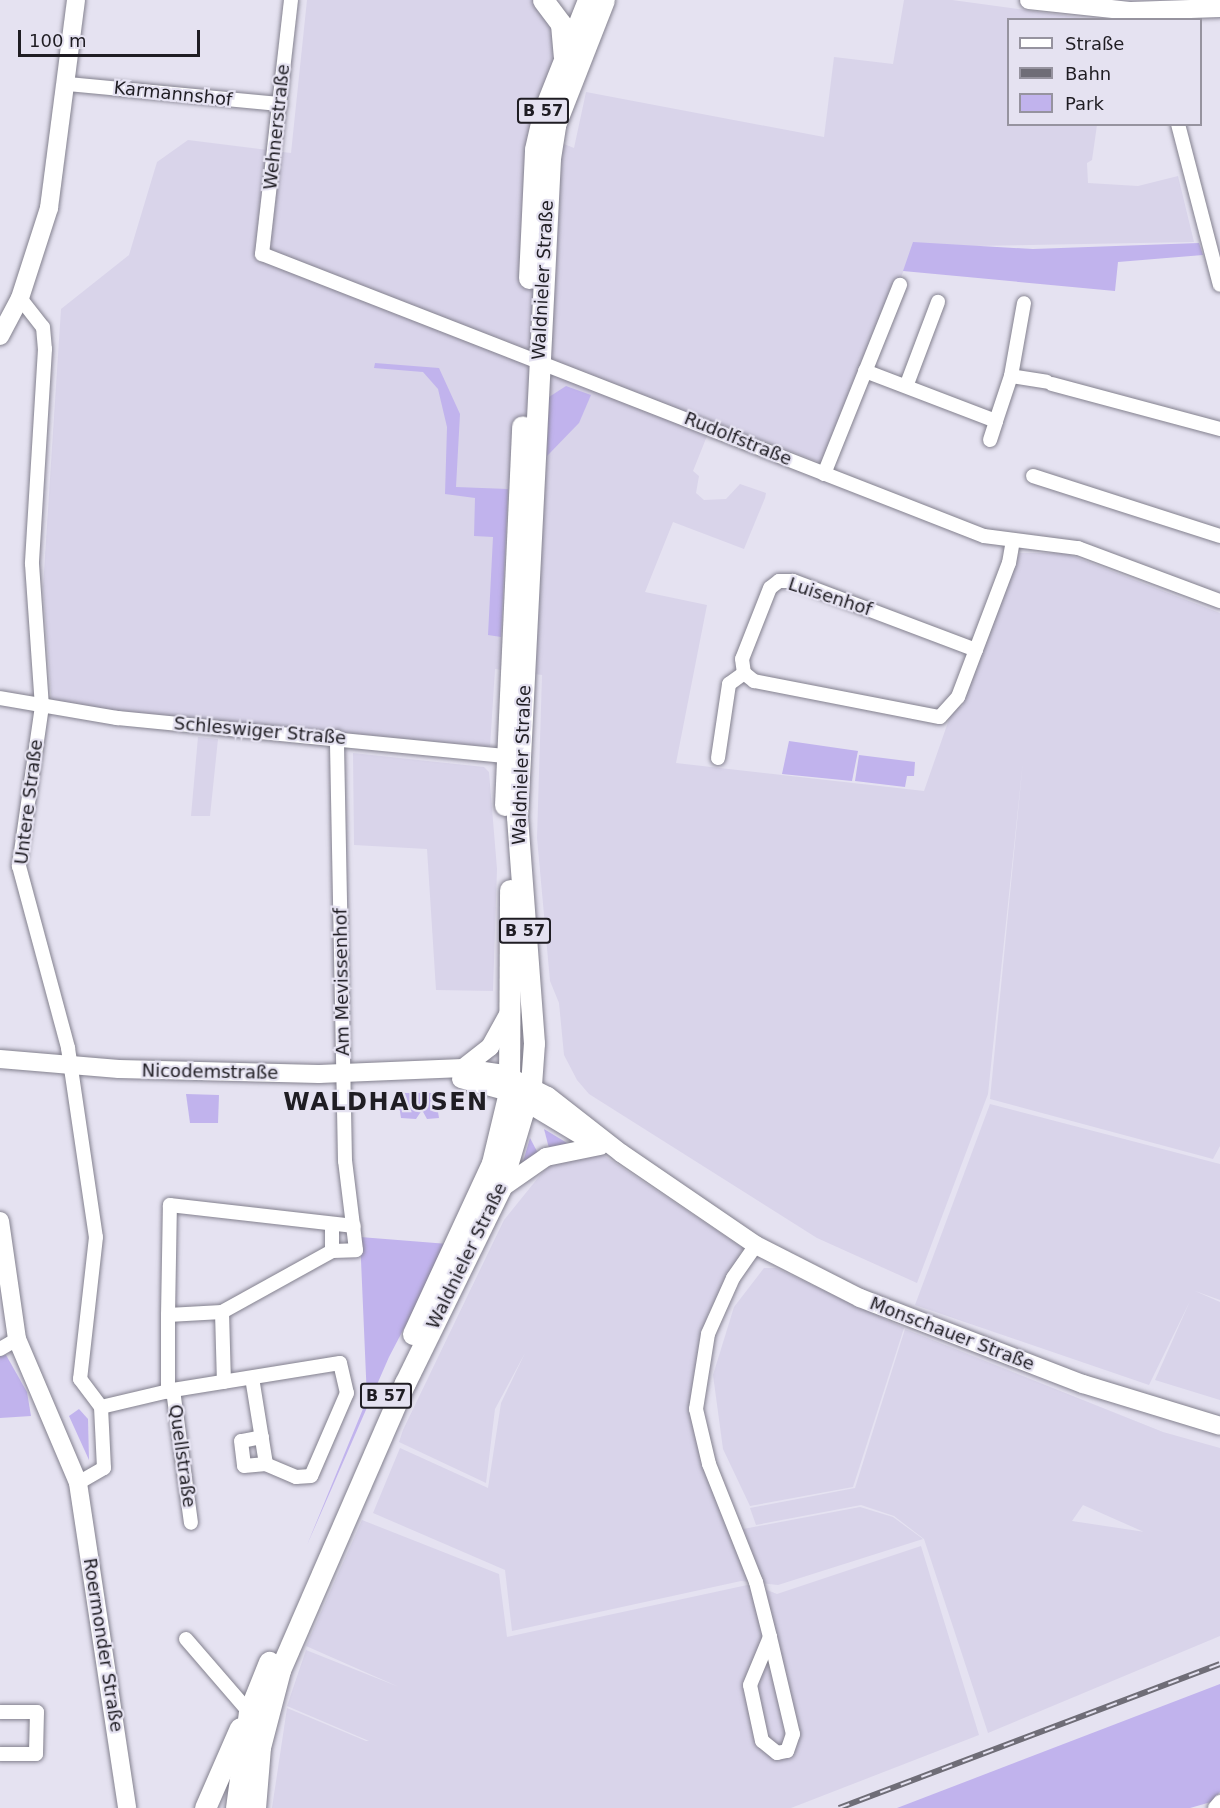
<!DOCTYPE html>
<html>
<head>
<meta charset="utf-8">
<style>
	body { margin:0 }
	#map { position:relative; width:1220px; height:1808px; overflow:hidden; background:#e5e2f1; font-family:"DejaVu Sans",sans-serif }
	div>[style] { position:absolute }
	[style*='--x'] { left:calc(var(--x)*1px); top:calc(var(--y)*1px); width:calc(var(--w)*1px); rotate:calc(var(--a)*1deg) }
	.built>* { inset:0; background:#d9d4ea }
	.green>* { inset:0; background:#c1b3ed }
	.roads { filter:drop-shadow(0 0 2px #83818e) drop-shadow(0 0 2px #83818e) }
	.street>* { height:14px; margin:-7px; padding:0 7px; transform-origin:7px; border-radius:7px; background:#fff }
	.secondary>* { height:18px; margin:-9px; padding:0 9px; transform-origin:9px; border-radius:9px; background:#fff }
	.primary>* { height:21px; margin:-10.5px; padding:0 10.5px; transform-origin:10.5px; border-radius:10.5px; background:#fff }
	.rail>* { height:6px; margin-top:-3px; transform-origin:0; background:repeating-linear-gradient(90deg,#e5e2f1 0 11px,#6f6d77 0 22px); box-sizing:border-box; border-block:2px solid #6f6d77 }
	span { translate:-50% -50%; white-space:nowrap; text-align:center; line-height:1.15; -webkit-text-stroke:4.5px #e5e2f1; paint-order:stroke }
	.shield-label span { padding:2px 4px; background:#e5e2f1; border:2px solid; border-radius:4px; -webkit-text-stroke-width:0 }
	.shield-label { font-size:16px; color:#1f1d23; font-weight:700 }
	.street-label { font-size:18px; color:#1f1d23 }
	.district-label { font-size:24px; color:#1f1d23; font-weight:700; letter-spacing:1.5px }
	.legend { position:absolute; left:1007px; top:18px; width:195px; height:108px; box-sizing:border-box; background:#e5e2f1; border:2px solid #96939f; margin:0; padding:8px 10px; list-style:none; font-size:18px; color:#1f1d23 }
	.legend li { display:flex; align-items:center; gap:12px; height:30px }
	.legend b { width:30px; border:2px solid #96939f }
	.scale { position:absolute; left:18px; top:30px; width:182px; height:27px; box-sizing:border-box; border:3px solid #1f1d23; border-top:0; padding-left:8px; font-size:18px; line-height:21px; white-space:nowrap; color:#1f1d23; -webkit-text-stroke:4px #e5e2f1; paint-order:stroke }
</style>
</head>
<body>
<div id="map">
	<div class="built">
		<i style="clip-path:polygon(307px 0,549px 0,568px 46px,534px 132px,574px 148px,586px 92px,824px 137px,834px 57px,893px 64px,904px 0,952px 0,1090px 19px,1008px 20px,1008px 124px,1097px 125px,1092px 160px,1087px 163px,1088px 183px,1138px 186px,1178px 176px,1194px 242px,913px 247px,826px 465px,713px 421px,693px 471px,699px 476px,696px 493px,704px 500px,726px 499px,740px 484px,766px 493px,765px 498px,744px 549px,673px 522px,645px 592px,707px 605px,676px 763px,924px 791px,954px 705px,962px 707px,1019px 553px,1065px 553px,1220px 613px,1220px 1146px,1213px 1159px,990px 1099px,1023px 761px,988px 1094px,917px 1283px,817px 1238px,589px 1094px,577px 1080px,564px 1055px,559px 1003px,550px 981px,537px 838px,542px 675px,495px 669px,490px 747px,52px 705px,43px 587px,61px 309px,129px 255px,157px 162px,188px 140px,291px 153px)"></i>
		<i style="clip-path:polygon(198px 737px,218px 739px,210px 816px,191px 816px)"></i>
		<i style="clip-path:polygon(353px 753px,484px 767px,489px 772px,497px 869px,493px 991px,436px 990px,427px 849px,354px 845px)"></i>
		<i style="clip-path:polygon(990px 1104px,1220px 1164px,1220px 1300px,1195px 1291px,1220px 1302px,1220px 1400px,1155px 1380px,1190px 1301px,1149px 1385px,915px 1305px)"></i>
		<i style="clip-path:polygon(591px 1147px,743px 1248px,708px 1314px,693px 1379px,694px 1407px,738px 1530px,860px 1507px,893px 1517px,923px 1539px,778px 1585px,741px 1581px,512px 1631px,505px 1570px,373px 1513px,400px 1448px,488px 1488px,501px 1403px,525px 1353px,495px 1409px,486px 1483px,399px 1442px,403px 1430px,504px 1220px,550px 1163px)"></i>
		<i style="clip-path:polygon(764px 1268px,776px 1268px,904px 1328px,853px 1487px,750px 1506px,723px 1449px,713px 1375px,734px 1307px)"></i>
		<i style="clip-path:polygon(evenodd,905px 1329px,1163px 1432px,1220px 1448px,1220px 1636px,988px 1733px,924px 1539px,894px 1516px,861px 1505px,756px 1525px,750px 1508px,855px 1488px,905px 1329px,1083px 1505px,1144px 1532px,1145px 1532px,1072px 1521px,1083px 1505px)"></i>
		<i style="clip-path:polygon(362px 1520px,499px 1574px,507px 1637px,752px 1584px,777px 1594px,921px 1546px,979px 1735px,791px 1808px,272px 1808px,287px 1708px,366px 1741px,369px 1741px,287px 1706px,306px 1650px,399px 1687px,306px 1646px)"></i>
	</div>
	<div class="green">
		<i style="clip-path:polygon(913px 242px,1033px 249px,1199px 243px,1203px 255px,1118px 262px,1115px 291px,903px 271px)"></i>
		<i style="clip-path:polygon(375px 363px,439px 368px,460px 414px,456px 487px,508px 489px,501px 637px,488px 635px,493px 537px,474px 536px,475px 498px,445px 494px,447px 427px,438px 389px,423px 372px,374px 368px)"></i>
		<i style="clip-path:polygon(566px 386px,591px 395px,579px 423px,547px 456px,549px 397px)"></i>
		<i style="clip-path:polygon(789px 741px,858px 751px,852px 781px,782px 774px)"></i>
		<i style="clip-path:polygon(859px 755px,915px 762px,914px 776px,907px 776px,905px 787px,855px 781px)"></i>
		<i style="clip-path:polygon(397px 1093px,435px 1093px,439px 1118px,427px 1119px,422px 1110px,416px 1119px,401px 1118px)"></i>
		<i style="clip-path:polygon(186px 1094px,219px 1095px,218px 1123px,190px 1123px)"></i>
		<i style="clip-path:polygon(544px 1129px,572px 1146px,550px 1152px)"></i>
		<i style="clip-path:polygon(530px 1138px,540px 1157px,523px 1162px)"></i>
		<i style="clip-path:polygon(360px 1237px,448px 1244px,389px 1357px,307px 1545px,367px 1399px)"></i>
		<i style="clip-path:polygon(6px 1355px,27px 1392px,31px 1416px,0 1418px,0 1356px)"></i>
		<i style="clip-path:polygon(79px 1409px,88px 1419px,89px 1460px,69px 1416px)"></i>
		<i style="clip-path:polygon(1220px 1684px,1220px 1792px,1211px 1802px,1190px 1808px,897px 1808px)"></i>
	</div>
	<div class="roads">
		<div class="street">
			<i style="--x:291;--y:0;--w:256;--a:96.5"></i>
			<i style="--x:262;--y:254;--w:775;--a:21.33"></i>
			<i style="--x:984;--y:536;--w:95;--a:7.3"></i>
			<i style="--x:1078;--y:548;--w:152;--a:20.5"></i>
			<i style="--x:67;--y:84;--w:214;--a:5.4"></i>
			<i style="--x:1178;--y:124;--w:166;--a:75.4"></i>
			<i style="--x:20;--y:298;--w:37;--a:52"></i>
			<i style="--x:43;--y:327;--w:22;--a:85"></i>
			<i style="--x:45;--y:349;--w:215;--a:93.5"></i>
			<i style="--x:32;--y:564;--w:142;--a:86"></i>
			<i style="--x:42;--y:706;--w:162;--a:98.2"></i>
			<i style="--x:19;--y:866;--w:188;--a:74.9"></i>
			<i style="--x:68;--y:1048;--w:191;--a:81.6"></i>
			<i style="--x:96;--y:1237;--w:143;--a:96.4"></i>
			<i style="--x:80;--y:1379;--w:35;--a:53"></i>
			<i style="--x:101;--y:1407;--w:61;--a:87.2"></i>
			<i style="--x:104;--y:1468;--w:30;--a:150"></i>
			<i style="--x:865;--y:371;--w:140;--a:20.9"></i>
			<i style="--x:996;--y:421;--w:47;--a:-71.6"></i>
			<i style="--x:1011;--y:376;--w:74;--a:-79.9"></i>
			<i style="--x:1011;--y:376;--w:36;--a:9"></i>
			<i style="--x:907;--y:384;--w:88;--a:-69.3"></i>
			<i style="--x:1052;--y:384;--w:174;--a:15"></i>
			<i style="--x:990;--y:440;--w:20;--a:-72"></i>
			<i style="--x:824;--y:474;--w:204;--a:-68.1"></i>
			<i style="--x:1033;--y:476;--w:196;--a:17.8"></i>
			<i style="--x:976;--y:650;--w:196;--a:-159.3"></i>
			<i style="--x:793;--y:581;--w:14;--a:180"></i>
			<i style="--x:779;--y:581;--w:11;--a:142"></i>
			<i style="--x:770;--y:588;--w:76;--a:111.5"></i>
			<i style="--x:742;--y:659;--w:14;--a:82"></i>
			<i style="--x:744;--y:673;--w:13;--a:39"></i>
			<i style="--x:754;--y:681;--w:189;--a:11"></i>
			<i style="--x:940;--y:717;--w:27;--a:-48"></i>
			<i style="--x:958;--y:697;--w:143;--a:-69.2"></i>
			<i style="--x:1009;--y:563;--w:22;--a:-80"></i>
			<i style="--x:0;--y:698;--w:119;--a:9.7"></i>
			<i style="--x:117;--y:718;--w:398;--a:5.6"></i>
			<i style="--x:718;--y:758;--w:75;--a:-81.5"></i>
			<i style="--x:729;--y:684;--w:19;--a:-36"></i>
			<i style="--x:332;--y:1227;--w:24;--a:90"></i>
			<i style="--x:332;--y:1251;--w:24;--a:-2"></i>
			<i style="--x:356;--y:1250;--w:90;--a:-97"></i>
			<i style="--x:345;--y:1161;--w:424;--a:-91.1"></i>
			<i style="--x:756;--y:1245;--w:40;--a:124.9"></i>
			<i style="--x:733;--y:1278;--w:61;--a:114.1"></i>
			<i style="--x:708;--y:1334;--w:76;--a:99.1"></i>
			<i style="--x:696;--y:1409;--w:57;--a:76.7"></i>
			<i style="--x:709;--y:1464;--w:127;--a:68.3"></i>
			<i style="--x:756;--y:1582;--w:57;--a:75.7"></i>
			<i style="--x:770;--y:1637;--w:100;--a:76.7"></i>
			<i style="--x:793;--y:1734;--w:18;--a:109"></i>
			<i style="--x:787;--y:1751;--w:10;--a:169"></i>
			<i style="--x:777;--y:1753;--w:19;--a:-141"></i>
			<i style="--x:762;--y:1741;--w:57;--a:-102.1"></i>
			<i style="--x:750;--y:1685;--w:52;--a:-67.4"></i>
			<i style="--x:222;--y:1312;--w:126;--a:-29"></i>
			<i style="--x:168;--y:1315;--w:110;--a:-89"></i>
			<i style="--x:170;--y:1205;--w:185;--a:6.5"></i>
			<i style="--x:0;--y:1349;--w:20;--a:-30"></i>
			<i style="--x:173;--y:1390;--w:134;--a:82.3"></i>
			<i style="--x:168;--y:1392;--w:77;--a:-90"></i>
			<i style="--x:168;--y:1315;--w:54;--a:-3.2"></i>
			<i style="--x:222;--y:1312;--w:70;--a:88.4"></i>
			<i style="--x:101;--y:1407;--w:74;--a:-13.3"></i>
			<i style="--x:173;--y:1390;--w:169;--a:-9.2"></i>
			<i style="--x:340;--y:1363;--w:31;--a:77"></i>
			<i style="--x:347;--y:1393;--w:90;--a:113.4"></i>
			<i style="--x:311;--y:1476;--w:15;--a:176"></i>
			<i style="--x:296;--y:1477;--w:33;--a:-157"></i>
			<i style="--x:266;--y:1464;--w:87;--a:-99.2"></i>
			<i style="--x:262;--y:1437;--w:21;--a:169"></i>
			<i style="--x:241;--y:1441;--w:25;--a:83"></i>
			<i style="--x:244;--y:1466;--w:22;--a:-5"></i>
			<i style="--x:186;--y:1639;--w:96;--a:49.2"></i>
			<i style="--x:0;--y:1712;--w:37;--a:0"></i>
			<i style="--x:37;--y:1712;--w:42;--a:91.4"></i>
			<i style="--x:36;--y:1754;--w:36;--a:180"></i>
			<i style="--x:1215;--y:1808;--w:8;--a:-50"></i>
		</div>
		<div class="secondary">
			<i style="--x:1029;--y:0;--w:103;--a:6.2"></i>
			<i style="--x:1131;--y:11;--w:89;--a:-1.9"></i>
			<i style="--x:0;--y:336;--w:43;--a:-62.2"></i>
			<i style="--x:20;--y:298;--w:95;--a:-72.1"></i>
			<i style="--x:49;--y:208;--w:210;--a:-82.6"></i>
			<i style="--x:0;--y:1059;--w:119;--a:4.8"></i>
			<i style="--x:119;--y:1069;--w:200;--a:1.4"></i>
			<i style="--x:319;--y:1074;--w:144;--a:-2.4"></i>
			<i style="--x:463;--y:1068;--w:41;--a:8.3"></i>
			<i style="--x:504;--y:1074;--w:49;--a:26.6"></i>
			<i style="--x:548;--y:1096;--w:93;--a:38"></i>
			<i style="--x:621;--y:1153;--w:163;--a:34.3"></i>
			<i style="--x:756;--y:1245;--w:117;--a:27"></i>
			<i style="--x:860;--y:1298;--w:239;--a:21.1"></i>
			<i style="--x:1083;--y:1384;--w:143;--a:17"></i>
			<i style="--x:463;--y:1068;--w:34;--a:-38"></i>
			<i style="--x:490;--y:1047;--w:39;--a:-61"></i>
			<i style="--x:461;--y:1079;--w:50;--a:15.2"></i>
			<i style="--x:509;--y:1092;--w:97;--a:31.1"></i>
			<i style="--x:500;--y:1189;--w:56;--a:-34.8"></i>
			<i style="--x:546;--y:1157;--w:55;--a:-11.5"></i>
			<i style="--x:0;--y:1221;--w:119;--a:81.8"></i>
			<i style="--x:17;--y:1339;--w:156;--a:67"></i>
			<i style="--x:78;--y:1483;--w:329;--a:81.4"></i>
		</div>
		<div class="primary">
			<i style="--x:543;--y:0;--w:30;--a:53"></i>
			<i style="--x:561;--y:24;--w:32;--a:85"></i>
			<i style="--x:529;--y:278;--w:129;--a:-87.3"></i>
			<i style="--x:535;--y:149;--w:37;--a:-77"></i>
			<i style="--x:543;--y:113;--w:122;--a:-68.3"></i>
			<i style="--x:505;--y:805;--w:379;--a:-87.4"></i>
			<i style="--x:413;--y:1334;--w:188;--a:-65.2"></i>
			<i style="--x:492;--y:1163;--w:73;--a:-76.5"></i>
			<i style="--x:509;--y:1092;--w:202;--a:-89.7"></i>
			<i style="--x:205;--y:1808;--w:87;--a:-66.4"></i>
			<i style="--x:236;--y:1808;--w:97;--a:-82.3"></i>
			<i style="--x:249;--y:1712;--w:54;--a:-68.2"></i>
			<i style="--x:255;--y:1808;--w:61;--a:-85.3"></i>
			<i style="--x:260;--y:1747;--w:80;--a:-75.4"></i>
			<i style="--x:280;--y:1670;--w:313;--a:-66.5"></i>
			<i style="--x:405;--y:1383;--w:216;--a:-63.9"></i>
			<i style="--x:500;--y:1189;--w:109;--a:-73.4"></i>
			<i style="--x:531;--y:1085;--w:42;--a:-85.9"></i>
			<i style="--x:534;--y:1043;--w:227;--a:-94.3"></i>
			<i style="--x:517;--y:817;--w:660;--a:-87.13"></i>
			<i style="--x:550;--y:158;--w:33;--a:-81"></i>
			<i style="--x:555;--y:125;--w:134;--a:-68.6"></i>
		</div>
	</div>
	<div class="rail">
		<i style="--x:839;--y:1808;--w:407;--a:-20.7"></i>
	</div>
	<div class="shield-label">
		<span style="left:543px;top:111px">B 57</span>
		<span style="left:525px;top:931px">B 57</span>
		<span style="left:386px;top:1396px">B 57</span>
	</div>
	<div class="street-label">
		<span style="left:173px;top:94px;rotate:6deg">Karmannshof</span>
		<span style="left:277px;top:127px;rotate:-84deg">Wehnerstraße</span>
		<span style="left:543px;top:280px;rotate:-87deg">Waldnieler Straße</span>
		<span style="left:738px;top:439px;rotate:22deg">Rudolfstraße</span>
		<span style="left:830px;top:597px;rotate:18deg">Luisenhof</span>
		<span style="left:260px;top:731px;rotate:5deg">Schleswiger Straße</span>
		<span style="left:522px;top:765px;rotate:-88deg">Waldnieler Straße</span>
		<span style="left:29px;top:802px;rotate:-83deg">Untere Straße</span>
		<span style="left:342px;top:982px;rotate:-91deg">Am Mevissenhof</span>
		<span style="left:210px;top:1072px;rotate:1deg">Nicodemstraße</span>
		<span style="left:467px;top:1256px;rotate:-64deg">Waldnieler Straße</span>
		<span style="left:952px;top:1334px;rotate:21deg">Monschauer Straße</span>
		<span style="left:182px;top:1456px;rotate:82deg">Quellstraße</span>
		<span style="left:103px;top:1645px;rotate:81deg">Roermonder Straße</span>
	</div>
	<div class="district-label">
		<span style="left:386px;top:1103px">WALDHAUSEN</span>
	</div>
	<ul class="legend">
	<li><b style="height:8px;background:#fff"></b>Straße</li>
	<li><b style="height:8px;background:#6f6d77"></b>Bahn</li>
	<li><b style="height:16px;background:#c1b3ed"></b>Park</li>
	</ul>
	<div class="scale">100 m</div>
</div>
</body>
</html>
